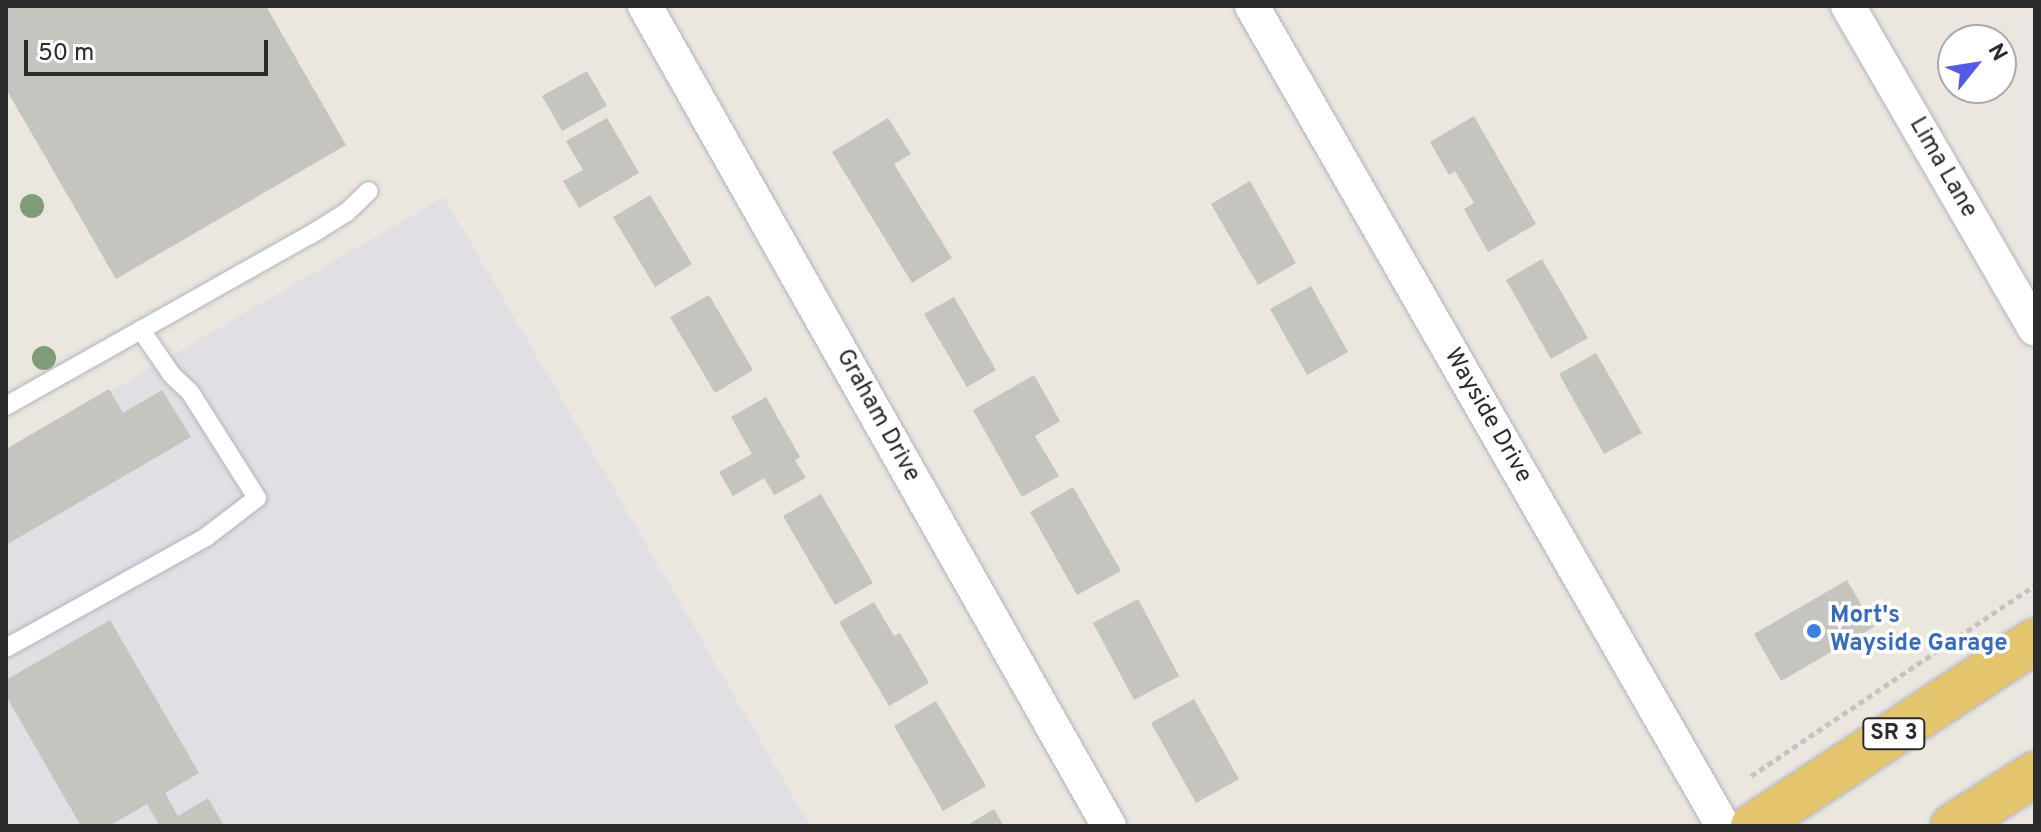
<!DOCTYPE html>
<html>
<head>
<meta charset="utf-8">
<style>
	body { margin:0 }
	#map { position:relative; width:2041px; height:832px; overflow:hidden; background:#ebe7df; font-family:Overpass,sans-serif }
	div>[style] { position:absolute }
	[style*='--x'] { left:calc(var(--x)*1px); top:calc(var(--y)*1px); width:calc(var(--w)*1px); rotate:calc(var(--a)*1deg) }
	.industrial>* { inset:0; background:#e1dee4 }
	.building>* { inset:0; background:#c6c4be }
	.path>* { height:5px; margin-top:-2.5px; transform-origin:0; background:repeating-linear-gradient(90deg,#c4c4c4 0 6px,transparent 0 10px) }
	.roads { filter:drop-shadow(0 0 2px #b2b3bd) drop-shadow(0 0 2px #b2b3bd) }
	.service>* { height:18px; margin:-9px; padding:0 9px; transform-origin:9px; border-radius:9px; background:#fff }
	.minor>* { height:34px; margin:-17px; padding:0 17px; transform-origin:17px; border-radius:17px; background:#fff }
	.trunk>* { height:44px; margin:-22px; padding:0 22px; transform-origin:22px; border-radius:22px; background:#e4c46c }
	.trees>* { width:24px; height:24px; margin:-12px; border-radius:50%; background:#809c78 }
	.dots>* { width:22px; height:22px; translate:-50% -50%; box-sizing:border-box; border:4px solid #fff; border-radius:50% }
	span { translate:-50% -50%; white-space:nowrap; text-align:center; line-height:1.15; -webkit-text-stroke:7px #fff; paint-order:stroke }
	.shield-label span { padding:2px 6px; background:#fff; border:2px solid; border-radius:6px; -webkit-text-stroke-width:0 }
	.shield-label { font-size:22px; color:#2b2b2b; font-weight:700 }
	.street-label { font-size:24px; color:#2b2b2b }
	.shop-label { font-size:24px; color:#366cbe; font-weight:700 }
	.left { translate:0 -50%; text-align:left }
	.frame { position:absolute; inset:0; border:8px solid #2b2b2b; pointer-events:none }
	.north { position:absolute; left:1937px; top:24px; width:80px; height:80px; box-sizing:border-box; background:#fff; border:2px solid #aaa; border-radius:50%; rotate:60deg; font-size:22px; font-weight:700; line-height:32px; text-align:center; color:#2b2b2b }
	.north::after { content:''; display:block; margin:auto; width:28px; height:36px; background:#535ae3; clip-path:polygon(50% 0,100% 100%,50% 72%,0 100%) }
	.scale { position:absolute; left:24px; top:40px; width:244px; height:36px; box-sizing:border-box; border:4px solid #2b2b2b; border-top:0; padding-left:10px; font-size:24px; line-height:28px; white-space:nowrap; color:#2b2b2b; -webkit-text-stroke:6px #fff; paint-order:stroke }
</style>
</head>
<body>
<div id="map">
	<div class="industrial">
		<i style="clip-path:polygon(444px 197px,810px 826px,6px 826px,6px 452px)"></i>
	</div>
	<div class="building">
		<i style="clip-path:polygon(6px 6px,266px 6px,346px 145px,116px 279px,6px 89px)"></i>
		<i style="clip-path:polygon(587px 71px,607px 106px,562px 131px,542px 96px)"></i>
		<i style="clip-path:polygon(1474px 116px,1536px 224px,1488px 252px,1464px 209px,1474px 203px,1455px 171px,1449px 175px,1430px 142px)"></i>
		<i style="clip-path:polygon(607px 118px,639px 173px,579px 208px,563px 181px,583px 170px,566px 141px)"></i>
		<i style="clip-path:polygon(888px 118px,911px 154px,894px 164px,952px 258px,912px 283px,832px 152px)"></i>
		<i style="clip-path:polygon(1250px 181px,1296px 263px,1258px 285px,1211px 204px)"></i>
		<i style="clip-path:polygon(650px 195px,692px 264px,655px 287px,613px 217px)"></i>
		<i style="clip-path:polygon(1542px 259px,1588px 338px,1551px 359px,1506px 280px)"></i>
		<i style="clip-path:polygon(1311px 286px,1348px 352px,1307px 375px,1270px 309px)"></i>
		<i style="clip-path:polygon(709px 295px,753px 370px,715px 393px,670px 317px)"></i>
		<i style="clip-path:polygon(954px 297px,996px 370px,967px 387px,924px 314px)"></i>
		<i style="clip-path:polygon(1596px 353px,1642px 433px,1604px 454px,1559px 374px)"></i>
		<i style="clip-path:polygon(1034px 375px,1060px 421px,1035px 436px,1059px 476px,1022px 497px,973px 410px)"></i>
		<i style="clip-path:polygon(109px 389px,123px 413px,162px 390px,191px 437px,6px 545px,6px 449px)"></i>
		<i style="clip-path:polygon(766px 397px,800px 457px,795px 460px,806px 478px,774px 495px,764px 478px,733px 496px,719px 472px,752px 454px,731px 417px)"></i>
		<i style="clip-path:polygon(1073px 487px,1121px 571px,1077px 595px,1030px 512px)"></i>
		<i style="clip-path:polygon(821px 494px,873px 583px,835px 605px,783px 516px)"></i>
		<i style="clip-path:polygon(1847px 580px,1874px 627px,1781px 681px,1754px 634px)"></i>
		<i style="clip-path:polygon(1138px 599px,1179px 676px,1134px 700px,1093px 623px)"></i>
		<i style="clip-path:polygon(874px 602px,894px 636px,900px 633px,929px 683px,889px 706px,839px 622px)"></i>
		<i style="clip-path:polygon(110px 620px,199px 773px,165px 793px,178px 816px,208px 798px,224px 826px,160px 826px,147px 804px,109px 826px,81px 826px,6px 696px,6px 680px)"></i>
		<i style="clip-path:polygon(1194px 699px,1239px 779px,1196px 803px,1151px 723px)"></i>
		<i style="clip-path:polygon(936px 701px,986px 786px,943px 811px,894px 726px)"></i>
		<i style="clip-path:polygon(994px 809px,1004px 826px,966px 826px)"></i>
	</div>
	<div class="path">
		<i style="--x:1751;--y:776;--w:342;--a:-33.9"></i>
	</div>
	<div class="roads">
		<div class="service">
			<i style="--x:6;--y:406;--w:349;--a:-29.4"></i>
			<i style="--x:310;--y:235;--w:44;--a:-31.9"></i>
			<i style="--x:347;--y:212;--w:30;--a:-44"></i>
			<i style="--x:6;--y:648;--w:229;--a:-29"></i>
			<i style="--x:206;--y:537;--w:64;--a:-37.4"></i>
			<i style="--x:257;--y:498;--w:125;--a:-122.3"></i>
			<i style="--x:190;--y:392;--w:25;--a:-137"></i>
			<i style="--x:172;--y:375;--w:55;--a:-124.6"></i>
		</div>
		<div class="minor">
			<i style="--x:645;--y:6;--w:942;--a:60.5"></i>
			<i style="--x:1252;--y:6;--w:946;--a:60.13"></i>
			<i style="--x:1848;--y:6;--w:373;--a:59.9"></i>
		</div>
		<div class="trunk">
			<i style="--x:1753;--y:826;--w:337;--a:-33.3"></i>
			<i style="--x:1953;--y:826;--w:97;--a:-32.4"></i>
		</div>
	</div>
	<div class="trees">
		<i style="left:32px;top:206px"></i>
		<i style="left:44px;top:358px"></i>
	</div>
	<div class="dots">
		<i style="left:1814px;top:631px;background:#3f7fe0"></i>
	</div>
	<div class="shield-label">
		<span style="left:1894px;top:734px">SR 3</span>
	</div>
	<div class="street-label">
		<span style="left:1942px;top:168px;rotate:60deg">Lima Lane</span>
		<span style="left:877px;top:416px;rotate:61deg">Graham Drive</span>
		<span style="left:1487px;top:416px;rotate:60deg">Wayside Drive</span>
	</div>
	<div class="shop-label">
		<span class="left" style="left:1830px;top:631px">Mort's<br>Wayside Garage</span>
	</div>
	<div class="frame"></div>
	<div class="north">N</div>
	<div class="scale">50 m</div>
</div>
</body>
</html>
